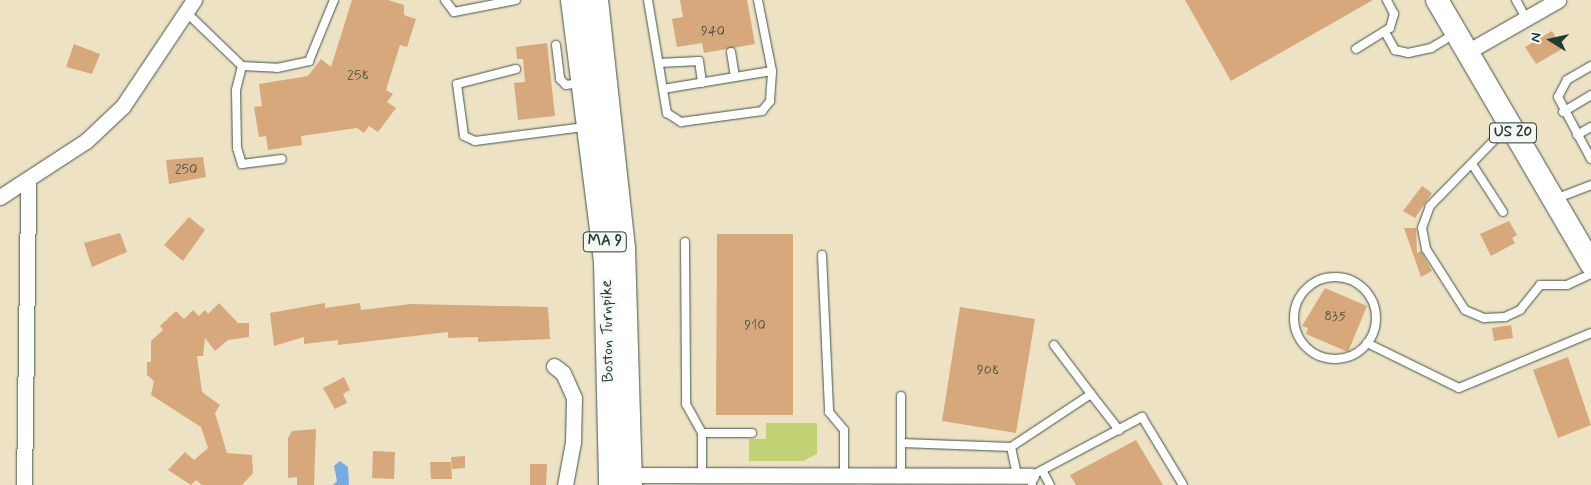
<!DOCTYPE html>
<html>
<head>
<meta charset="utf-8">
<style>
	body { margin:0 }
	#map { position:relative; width:1591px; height:485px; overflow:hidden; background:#eee2c4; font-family:Mynerve,sans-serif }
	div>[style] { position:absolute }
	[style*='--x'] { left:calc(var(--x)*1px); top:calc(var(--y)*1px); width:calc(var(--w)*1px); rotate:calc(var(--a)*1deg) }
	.green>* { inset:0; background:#c0d274 }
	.water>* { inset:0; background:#76abe4 }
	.building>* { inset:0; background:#d6a87c }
	.roads { filter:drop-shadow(0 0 1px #3e564a) drop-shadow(0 0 1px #3e564a) }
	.service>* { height:8px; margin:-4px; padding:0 4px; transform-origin:4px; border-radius:4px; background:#fff }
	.service>.ring { margin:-4px; padding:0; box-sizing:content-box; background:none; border:8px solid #fff; border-radius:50% }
	.minor>* { height:15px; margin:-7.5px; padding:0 7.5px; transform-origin:7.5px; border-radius:7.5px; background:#fff }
	.primary>* { height:22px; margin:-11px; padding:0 11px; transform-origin:11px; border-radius:11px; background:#fff }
	.trunk>* { height:24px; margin:-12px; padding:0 12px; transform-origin:12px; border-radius:12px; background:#fff }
	span { translate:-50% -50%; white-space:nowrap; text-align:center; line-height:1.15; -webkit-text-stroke:5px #f6f6f2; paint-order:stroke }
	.number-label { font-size:14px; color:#4d5846 }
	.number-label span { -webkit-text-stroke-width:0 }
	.shield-label span { padding:1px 4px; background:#f6f6f2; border:1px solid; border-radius:4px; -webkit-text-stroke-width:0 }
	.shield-label { font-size:15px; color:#1f3d34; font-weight:700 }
	.street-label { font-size:16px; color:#1f3d34 }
	.north { position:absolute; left:1526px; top:15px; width:50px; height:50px; -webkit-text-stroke:4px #f6f6f2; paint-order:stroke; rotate:280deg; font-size:14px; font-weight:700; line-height:20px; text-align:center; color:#1f3d34 }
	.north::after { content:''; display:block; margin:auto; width:18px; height:22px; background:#1f3d34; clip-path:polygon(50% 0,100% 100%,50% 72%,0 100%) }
</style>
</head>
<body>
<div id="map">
	<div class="green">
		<i style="clip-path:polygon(766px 423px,817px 423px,817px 454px,803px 461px,749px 461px,749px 439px,766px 439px)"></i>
	</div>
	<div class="water">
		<i style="clip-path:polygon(340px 461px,348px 467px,349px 485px,333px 485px,337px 481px,334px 466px)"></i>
	</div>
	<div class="building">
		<i style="clip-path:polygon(352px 0,388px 0,404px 5px,404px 15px,416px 19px,407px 47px,400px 45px,386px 90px,393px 94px,387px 102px,396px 108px,378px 132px,369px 126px,364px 133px,357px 128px,301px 136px,302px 145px,268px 150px,266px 136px,259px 137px,254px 107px,262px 106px,259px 84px,308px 76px,321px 59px,331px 67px)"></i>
		<i style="clip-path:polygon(680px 0,747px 0,755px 44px,704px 53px,702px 43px,677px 47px,672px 19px,683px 17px)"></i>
		<i style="clip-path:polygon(1185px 0,1373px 0,1231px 81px)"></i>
		<i style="clip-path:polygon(1552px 31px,1562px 49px,1536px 64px,1525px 47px)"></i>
		<i style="clip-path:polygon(547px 43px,555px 116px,518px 120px,514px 83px,525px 82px,523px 59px,517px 59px,516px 47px)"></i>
		<i style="clip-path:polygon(74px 44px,100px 54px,92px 74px,66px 67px)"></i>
		<i style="clip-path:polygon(203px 157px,206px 177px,169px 184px,166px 160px)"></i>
		<i style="clip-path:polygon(1422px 186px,1432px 193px,1415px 218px,1403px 211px)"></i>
		<i style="clip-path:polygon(189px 217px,205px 230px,183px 261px,164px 245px)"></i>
		<i style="clip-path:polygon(1509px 221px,1517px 235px,1512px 238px,1515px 243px,1491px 256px,1480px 234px)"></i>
		<i style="clip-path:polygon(1404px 228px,1416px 228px,1417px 253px,1421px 251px,1432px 271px,1421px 277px)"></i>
		<i style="clip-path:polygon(120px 233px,127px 252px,92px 267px,84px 243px)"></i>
		<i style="clip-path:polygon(717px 234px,793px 234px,793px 415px,716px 415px)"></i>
		<i style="clip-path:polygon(1325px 288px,1367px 306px,1348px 352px,1306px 334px,1308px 328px,1302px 326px)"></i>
		<i style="clip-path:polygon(219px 303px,238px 323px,249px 323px,249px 337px,228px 340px,215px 351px,205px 338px,203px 356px,197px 356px,202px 392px,220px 405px,215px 413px,227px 453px,252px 455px,253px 473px,242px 485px,202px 485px,196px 480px,191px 485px,168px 470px,185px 452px,194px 460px,208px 448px,201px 427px,151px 395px,154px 381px,147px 375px,147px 362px,151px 362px,151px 341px,163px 330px,160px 326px,176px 311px,184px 319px,193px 310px,199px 316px,205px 310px,208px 314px)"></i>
		<i style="clip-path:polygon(325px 303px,325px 308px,360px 303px,361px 310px,411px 304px,548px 307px,550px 339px,478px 342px,478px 337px,448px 338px,448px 332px,338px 345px,338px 340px,304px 344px,304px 337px,274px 346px,270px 313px)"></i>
		<i style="clip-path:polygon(960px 307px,1035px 319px,1016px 433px,942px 421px)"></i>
		<i style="clip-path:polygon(1511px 325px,1513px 338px,1494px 341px,1492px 328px)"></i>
		<i style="clip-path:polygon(1568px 357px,1591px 425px,1558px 438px,1533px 370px)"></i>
		<i style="clip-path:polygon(344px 377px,350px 390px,343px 394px,347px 403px,335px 409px,323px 388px)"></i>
		<i style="clip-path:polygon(316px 429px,314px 485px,297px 485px,297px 477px,288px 478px,288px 438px,292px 431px)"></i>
		<i style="clip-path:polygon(1136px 440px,1163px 485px,1076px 485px,1070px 475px)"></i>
		<i style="clip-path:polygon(373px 451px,395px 452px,394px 479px,372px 478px)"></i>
		<i style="clip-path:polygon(465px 456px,465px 468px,452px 469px,451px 457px)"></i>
		<i style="clip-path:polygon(430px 462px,451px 462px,452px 479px,431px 479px)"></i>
		<i style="clip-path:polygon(530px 464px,547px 464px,546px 485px,530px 485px)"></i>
	</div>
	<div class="roads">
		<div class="service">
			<i style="--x:445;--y:0;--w:15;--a:53"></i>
			<i style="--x:454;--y:12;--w:63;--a:-11"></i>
			<i style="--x:648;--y:0;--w:115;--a:80.5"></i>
			<i style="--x:667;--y:113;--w:17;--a:33"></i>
			<i style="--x:681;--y:122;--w:82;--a:-7.7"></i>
			<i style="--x:762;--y:111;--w:13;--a:-51"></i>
			<i style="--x:770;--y:101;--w:30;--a:-86"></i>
			<i style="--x:772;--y:71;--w:72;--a:-101.2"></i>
			<i style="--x:1516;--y:0;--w:21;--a:61"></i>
			<i style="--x:186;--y:12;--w:78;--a:44"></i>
			<i style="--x:242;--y:66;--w:35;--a:3"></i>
			<i style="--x:277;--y:68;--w:33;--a:-12"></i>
			<i style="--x:309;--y:61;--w:66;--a:-67.7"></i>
			<i style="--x:1385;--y:32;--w:21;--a:61"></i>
			<i style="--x:1395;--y:50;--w:13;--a:13"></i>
			<i style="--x:1408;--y:53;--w:24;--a:-12"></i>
			<i style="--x:1431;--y:48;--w:27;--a:-31"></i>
			<i style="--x:556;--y:45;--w:34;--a:83"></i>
			<i style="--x:560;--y:79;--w:8;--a:45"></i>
			<i style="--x:566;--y:85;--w:15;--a:-8"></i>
			<i style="--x:1356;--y:49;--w:40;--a:-32"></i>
			<i style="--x:1390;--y:28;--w:15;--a:-74"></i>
			<i style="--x:1394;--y:14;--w:16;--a:-117"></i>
			<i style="--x:731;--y:52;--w:25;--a:81"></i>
			<i style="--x:659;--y:63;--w:40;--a:-2.9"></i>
			<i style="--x:699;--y:61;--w:22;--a:82"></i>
			<i style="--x:242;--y:66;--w:25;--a:104"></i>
			<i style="--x:236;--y:90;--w:58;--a:89"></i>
			<i style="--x:237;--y:148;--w:17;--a:73"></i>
			<i style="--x:242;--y:164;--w:40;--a:-7.1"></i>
			<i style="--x:1591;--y:66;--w:28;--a:150"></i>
			<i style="--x:1567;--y:80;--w:19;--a:118"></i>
			<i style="--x:1558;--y:97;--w:70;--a:62"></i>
			<i style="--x:516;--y:69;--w:61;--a:165.7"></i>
			<i style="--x:457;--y:84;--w:52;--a:82.3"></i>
			<i style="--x:464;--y:136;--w:12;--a:24"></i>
			<i style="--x:475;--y:141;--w:111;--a:-7.3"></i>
			<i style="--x:663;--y:89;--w:110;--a:-9.4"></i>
			<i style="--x:1563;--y:112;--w:33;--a:-31"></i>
			<i style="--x:1508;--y:126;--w:112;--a:134.3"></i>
			<i style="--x:1430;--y:206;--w:23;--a:110"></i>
			<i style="--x:1422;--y:228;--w:21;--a:79"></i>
			<i style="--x:1426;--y:249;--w:72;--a:57.4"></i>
			<i style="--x:1465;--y:310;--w:21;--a:23"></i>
			<i style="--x:1484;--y:318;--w:21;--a:-3"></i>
			<i style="--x:1505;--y:317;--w:17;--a:-25"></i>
			<i style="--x:1520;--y:310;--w:32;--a:-51"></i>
			<i style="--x:1540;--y:285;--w:27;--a:0"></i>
			<i style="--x:1567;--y:285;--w:26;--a:-25"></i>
			<i style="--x:1577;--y:135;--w:16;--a:-30"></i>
			<i style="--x:1472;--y:164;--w:57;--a:57.1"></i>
			<i style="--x:1555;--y:199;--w:39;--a:-21"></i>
			<i style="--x:685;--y:242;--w:162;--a:89.6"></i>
			<i style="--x:686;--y:404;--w:33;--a:61"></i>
			<i style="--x:702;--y:433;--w:43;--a:90"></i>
			<i style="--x:822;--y:255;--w:157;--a:87.4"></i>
			<i style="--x:829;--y:412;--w:23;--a:50"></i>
			<i style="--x:844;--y:430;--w:46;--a:90"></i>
			<i class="ring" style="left:1294px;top:277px;width:74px;height:74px"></i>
			<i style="--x:1367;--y:343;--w:102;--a:26.1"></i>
			<i style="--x:1459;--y:388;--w:143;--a:-22.6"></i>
			<i style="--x:1054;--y:345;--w:61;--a:52.9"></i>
			<i style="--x:901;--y:396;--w:80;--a:90"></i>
			<i style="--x:702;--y:433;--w:50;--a:0"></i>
			<i style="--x:901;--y:443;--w:110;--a:2.1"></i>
			<i style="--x:1011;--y:447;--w:30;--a:78"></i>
			<i style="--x:1011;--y:447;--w:96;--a:-33.5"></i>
			<i style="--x:1091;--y:394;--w:46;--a:52.1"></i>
			<i style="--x:1043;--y:472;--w:15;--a:62"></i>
			<i style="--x:1032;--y:485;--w:9;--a:-96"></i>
			<i style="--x:1031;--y:476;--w:126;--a:-28"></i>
			<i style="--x:1142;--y:417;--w:79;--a:58.9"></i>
		</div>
		<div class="minor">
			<i style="--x:1467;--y:52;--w:105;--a:-29.7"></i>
			<i style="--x:0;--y:197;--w:103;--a:-33.1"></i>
			<i style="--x:86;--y:141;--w:51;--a:-43.4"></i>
			<i style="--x:123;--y:106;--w:128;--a:-56.2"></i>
			<i style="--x:554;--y:366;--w:11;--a:38"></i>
			<i style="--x:563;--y:373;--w:27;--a:66"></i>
			<i style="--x:574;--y:398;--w:44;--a:91.3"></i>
			<i style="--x:573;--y:442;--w:44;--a:100.5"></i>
			<i style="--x:631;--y:475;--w:400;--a:0.1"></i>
			<i style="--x:24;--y:485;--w:304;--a:-89.2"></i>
		</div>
		<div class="primary">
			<i style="--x:1437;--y:0;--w:306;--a:59.7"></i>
		</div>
		<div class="trunk">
			<i style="--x:573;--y:0;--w:263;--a:82.8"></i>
			<i style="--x:606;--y:261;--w:224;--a:88.7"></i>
			<i style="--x:596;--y:0;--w:249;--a:83.8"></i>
			<i style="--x:623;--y:248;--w:237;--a:88.3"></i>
		</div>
	</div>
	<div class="number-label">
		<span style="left:713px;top:31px">940</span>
		<span style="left:358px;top:75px">258</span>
		<span style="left:186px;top:169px">250</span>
		<span style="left:1335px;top:316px">835</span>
		<span style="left:755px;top:325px">910</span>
		<span style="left:988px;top:370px">908</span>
	</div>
	<div class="shield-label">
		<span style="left:1513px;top:133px">US 20</span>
		<span style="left:605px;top:242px">MA 9</span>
	</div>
	<div class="street-label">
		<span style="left:608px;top:331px;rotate:-91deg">Boston Turnpike</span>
	</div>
	<div class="north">N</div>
</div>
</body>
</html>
